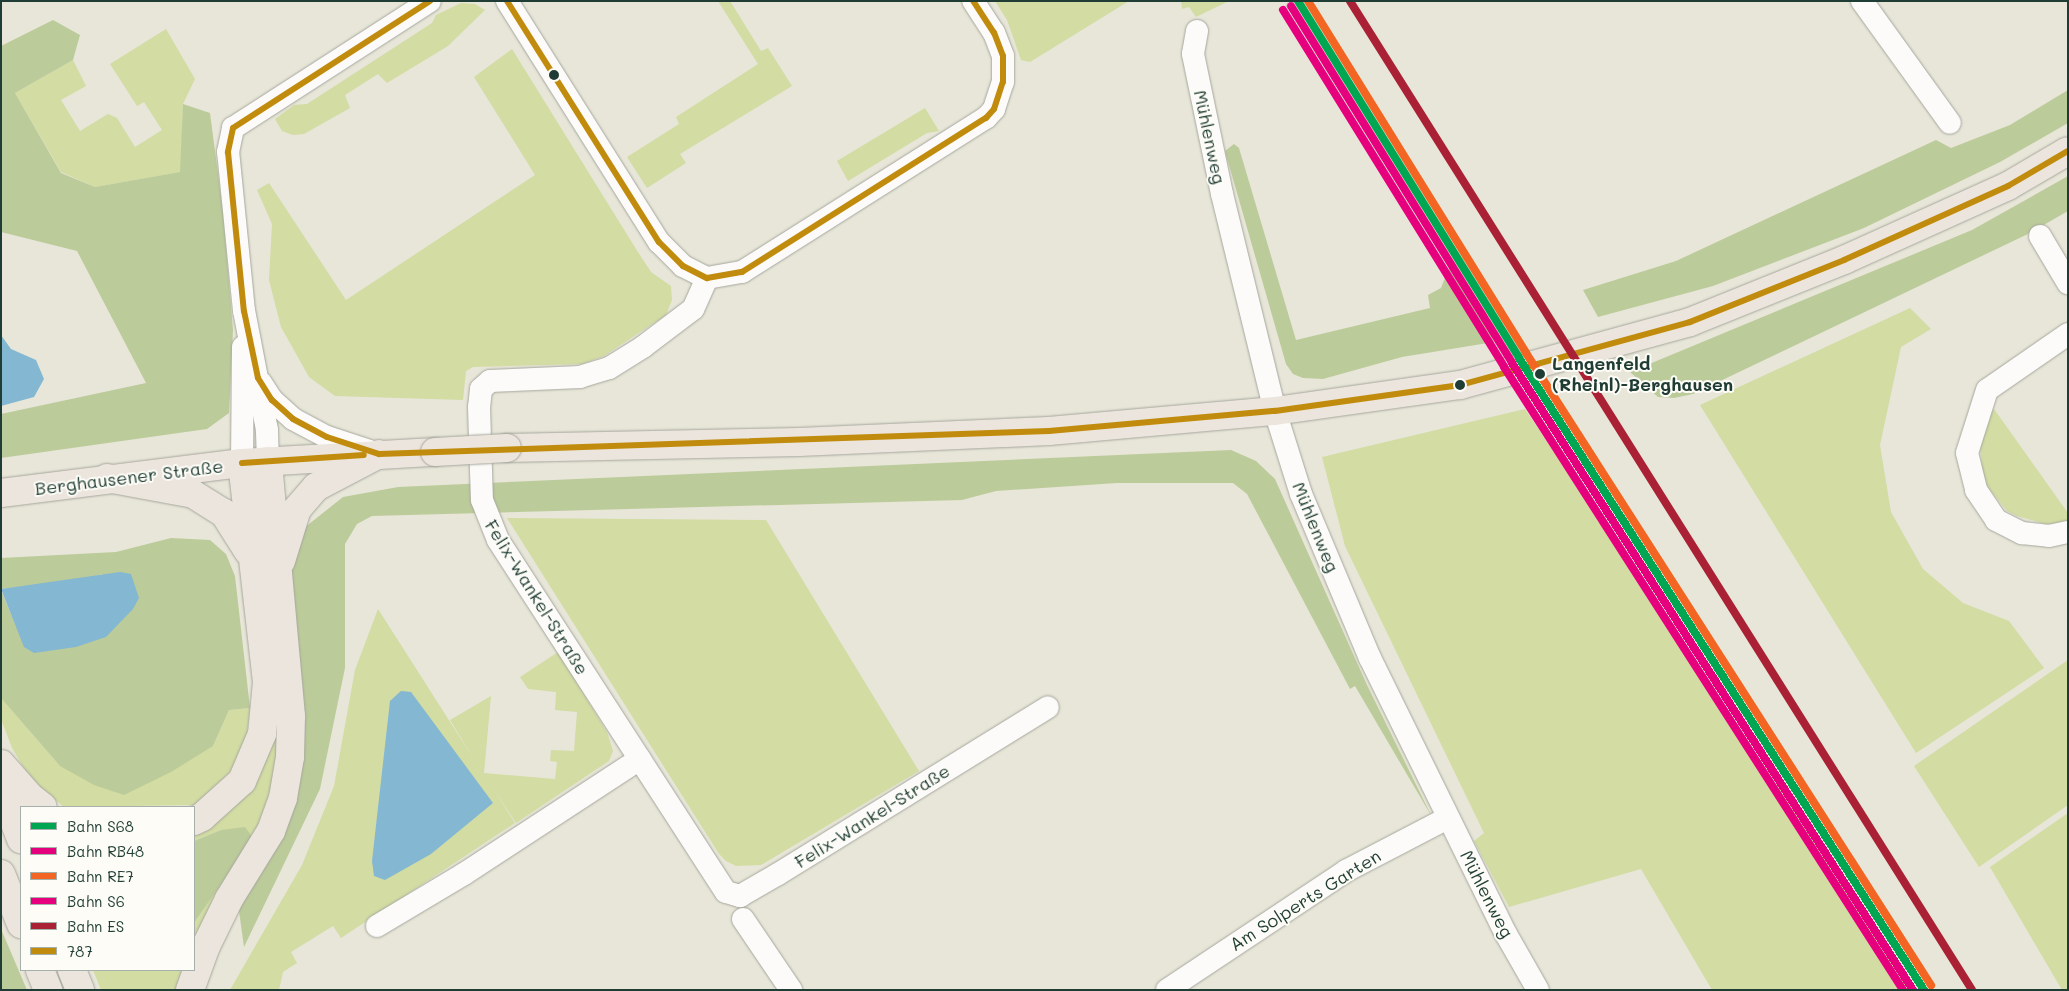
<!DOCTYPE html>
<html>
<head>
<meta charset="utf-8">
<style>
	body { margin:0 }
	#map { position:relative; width:2069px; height:991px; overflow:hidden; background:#e8e6d8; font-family:Mali,sans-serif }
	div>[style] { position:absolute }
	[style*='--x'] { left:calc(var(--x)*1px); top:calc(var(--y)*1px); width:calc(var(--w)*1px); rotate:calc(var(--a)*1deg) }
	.green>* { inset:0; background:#d2dca3 }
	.forest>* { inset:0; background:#bccb9a }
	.water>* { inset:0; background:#83b7d2 }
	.roads { filter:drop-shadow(0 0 1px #a5a79e) drop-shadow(0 0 1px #a5a79e) }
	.minor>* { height:22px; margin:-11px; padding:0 11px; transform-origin:11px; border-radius:11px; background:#fcfbf9 }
	.major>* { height:28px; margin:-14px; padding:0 14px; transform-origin:14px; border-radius:14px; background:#ece5dd }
	.highway>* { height:28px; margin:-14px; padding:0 14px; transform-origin:14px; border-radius:14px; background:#ece5dd }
	.bridges { filter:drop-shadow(0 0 1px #a5a79e) drop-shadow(0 0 1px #a5a79e) }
	.major-bridge>* { height:28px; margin:-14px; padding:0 14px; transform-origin:14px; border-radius:14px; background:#ece5dd }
	.bus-1>* { height:6px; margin:-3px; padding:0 3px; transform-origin:3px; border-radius:3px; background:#c18c0d }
	.rail-1>* { height:8px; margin:-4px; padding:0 4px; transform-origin:4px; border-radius:4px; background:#00a651 }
	.rail-2>* { height:8px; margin:-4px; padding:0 4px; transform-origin:4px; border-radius:4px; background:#e5007d }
	.rail-3>* { height:8px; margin:-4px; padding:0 4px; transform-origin:4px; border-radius:4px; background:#f26522 }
	.rail-4>* { height:8px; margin:-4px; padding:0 4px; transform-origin:4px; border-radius:4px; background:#e6007e }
	.rail-5>* { height:8px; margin:-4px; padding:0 4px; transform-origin:4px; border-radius:4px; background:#aa2135 }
	.dots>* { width:14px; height:14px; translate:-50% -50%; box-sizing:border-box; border:2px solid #fdfcf7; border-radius:50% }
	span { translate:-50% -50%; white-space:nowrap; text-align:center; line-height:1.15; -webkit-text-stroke:4px #fdfcf7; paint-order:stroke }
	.street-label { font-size:18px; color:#1f3d34 }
	.stop-label { font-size:18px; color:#1f3d34; font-weight:700 }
	.left { translate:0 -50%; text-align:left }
	.frame { position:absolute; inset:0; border:2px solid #1f3d34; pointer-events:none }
	.legend { position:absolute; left:20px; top:806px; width:175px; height:165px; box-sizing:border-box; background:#fdfcf7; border:1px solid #a4b0a9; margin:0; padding:6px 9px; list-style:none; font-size:15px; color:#1f3d34 }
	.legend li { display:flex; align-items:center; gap:10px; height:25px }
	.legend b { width:25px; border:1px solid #a4b0a9 }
</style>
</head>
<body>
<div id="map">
	<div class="green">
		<i style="clip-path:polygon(718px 1px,730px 1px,761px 51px,768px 48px,792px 86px,680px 154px,686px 163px,647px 188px,627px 157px,679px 124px,676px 117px,758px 64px)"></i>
		<i style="clip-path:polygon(995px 1px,1129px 1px,1030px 62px,1021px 60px,1007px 20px)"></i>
		<i style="clip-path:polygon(1181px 1px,1229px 1px,1196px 17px,1189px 7px,1182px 9px)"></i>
		<i style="clip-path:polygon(461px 3px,475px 4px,485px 10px,448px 46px,387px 83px,378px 74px,345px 95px,350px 108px,304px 134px,293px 135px,282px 131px,275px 119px,294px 105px,307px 104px,432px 23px,436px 15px)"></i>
		<i style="clip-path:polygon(166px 29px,195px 79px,183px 104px,181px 172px,95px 187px,61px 172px,15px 93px,73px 60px,86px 86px,61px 100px,80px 131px,108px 114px,117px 118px,135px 147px,162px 130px,144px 102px,137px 106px,110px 64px)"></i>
		<i style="clip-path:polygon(512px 49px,636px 249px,651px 272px,671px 286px,672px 300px,666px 315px,604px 356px,582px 364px,473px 367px,466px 371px,463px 400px,335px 396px,309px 377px,281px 327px,269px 280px,272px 224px,257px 190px,269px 183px,346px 300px,535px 175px,474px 77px)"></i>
		<i style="clip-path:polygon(925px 108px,939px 131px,927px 133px,848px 181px,837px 161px)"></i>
		<i style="clip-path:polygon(1910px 308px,1931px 329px,1901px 347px,1880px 445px,1891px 512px,1923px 569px,1963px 603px,2009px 621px,2044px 668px,1916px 753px,1700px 405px)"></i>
		<i style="clip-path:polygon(1525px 409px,1885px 946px,1912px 990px,1712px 990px,1641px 869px,1509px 907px,1474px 841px,1484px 833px,1345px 546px,1322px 457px)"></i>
		<i style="clip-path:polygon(1994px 409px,2068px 513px,2068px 523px,2045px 524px,2017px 516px,2007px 511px,1988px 487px,1983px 477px,1980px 445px,1983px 428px)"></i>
		<i style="clip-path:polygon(507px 518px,766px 520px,919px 771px,761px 865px,736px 866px,726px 861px,719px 854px)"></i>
		<i style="clip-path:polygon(378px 609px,475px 761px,450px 720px,491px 696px,484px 773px,555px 779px,557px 762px,550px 761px,551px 750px,574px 751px,577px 712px,555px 710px,556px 692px,528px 689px,520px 677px,558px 652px,607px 732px,613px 751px,609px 761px,516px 823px,492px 787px,515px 823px,341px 938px,333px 926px,291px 952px,297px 963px,283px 972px,279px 990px,230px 990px,302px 865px,334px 786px,355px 670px)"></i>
		<i style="clip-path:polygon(2068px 660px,2068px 805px,1979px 867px,1914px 766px)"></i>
		<i style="clip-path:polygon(276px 673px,278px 788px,194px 963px,194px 923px,221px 883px,221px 830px,194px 841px,194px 828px,220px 812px)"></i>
		<i style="clip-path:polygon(1px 698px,60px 766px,213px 746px,229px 710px,250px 708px,246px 744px,231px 771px,195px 805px,64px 807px,31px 780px,12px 748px,1px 719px)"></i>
		<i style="clip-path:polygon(2068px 813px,2068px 990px,2062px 990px,1990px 867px)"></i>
		<i style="clip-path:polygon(93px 970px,192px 970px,185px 990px,101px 990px)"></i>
	</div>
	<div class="forest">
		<i style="clip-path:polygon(53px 20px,80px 35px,73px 60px,15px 93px,61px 173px,95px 187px,180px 172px,183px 104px,210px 113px,223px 212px,233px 330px,229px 413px,207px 429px,1px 458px,1px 414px,146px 383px,77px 251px,1px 232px,1px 46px)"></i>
		<i style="clip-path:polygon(2068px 90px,2068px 123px,2000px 162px,1864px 228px,1713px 286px,1598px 317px,1583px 290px,1676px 261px,1936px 140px,1951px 148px,2010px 125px)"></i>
		<i style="clip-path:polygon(1234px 144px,1239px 148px,1296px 340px,1430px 308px,1428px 295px,1441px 288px,1450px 265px,1479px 310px,1494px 342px,1402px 357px,1323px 379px,1303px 378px,1293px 374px,1286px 364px,1225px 151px)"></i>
		<i style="clip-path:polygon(2068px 176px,2068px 211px,2030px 233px,1693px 394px,1674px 398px,1658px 397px,1630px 372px,1972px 230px)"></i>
		<i style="clip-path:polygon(1231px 450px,1256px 461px,1275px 479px,1367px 685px,1432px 817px,1355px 686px,1350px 689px,1247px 494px,1233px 483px,1117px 483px,996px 491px,962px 500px,372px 516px,357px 524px,345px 544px,345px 668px,320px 789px,244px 947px,238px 904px,276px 838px,288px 585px,299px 532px,343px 497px,398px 487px)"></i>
		<i style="clip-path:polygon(171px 538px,210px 540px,226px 554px,235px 576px,250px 708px,229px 710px,213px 746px,171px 772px,124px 795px,94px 785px,60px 766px,1px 698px,1px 590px,16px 626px,103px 574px,82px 580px,1px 589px,1px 558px,116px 552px)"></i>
		<i style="clip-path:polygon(245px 827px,253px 838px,194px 923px,194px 841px,221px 830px)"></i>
		<i style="clip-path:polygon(1px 929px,27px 990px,1px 990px)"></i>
	</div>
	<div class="water">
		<i style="clip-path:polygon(1px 335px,11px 349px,36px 360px,44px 379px,34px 397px,1px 406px)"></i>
		<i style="clip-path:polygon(120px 572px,131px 574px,139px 598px,133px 609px,106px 637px,76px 647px,34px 653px,24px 647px,1px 589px)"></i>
		<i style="clip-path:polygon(401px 691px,411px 692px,493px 803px,431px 854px,385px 880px,374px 876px,372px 861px,390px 701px)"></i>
	</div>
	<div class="roads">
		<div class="minor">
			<i style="--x:507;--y:1;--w:285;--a:57.8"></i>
			<i style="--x:659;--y:242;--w:34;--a:45"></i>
			<i style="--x:683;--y:266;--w:27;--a:27"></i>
			<i style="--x:707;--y:278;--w:36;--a:-10"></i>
			<i style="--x:742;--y:272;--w:289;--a:-32.3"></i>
			<i style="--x:986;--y:118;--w:12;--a:-48"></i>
			<i style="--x:994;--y:109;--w:28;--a:-72"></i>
			<i style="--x:1003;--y:82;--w:26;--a:-90"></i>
			<i style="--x:1003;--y:56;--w:25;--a:-111"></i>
			<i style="--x:994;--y:33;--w:38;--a:-123"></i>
			<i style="--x:1862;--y:1;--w:150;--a:54.2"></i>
			<i style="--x:1197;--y:31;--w:23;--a:100"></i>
			<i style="--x:1193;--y:54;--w:143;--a:78.3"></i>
			<i style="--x:1222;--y:194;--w:223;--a:76.3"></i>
			<i style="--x:1275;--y:411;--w:87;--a:72.6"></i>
			<i style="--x:1301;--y:494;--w:178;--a:67.2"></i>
			<i style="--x:1370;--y:658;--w:308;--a:63.8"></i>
			<i style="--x:1506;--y:934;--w:64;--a:60.3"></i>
			<i style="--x:2040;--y:236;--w:55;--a:59.2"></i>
			<i style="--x:707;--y:278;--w:34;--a:114"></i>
			<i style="--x:693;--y:309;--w:63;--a:142.8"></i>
			<i style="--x:643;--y:347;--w:40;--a:148"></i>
			<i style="--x:609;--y:368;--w:30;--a:163"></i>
			<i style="--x:580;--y:377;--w:90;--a:177.5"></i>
			<i style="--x:490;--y:381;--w:12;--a:138"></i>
			<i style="--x:481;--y:389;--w:18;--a:96"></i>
			<i style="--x:479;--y:407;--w:93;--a:88.2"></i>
			<i style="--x:482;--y:500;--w:43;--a:68.2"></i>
			<i style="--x:498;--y:540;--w:419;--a:57.1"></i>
			<i style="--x:726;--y:892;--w:15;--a:16"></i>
			<i style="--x:740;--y:896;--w:44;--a:-30.1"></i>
			<i style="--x:778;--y:874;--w:317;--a:-31.7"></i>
			<i style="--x:2068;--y:334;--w:98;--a:145.3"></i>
			<i style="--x:1987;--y:390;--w:66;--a:107.6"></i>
			<i style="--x:1967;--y:453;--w:38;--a:76"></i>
			<i style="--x:1976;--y:490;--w:36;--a:56"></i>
			<i style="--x:1996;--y:520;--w:29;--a:27"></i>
			<i style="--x:2022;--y:533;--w:27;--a:6"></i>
			<i style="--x:2049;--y:536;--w:19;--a:-12"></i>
			<i style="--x:261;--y:383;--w:20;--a:57"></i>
			<i style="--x:272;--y:400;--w:28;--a:42"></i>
			<i style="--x:293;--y:419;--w:38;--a:28"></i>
			<i style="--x:327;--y:437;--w:52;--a:18.1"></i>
			<i style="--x:268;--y:461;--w:31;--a:-92"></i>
			<i style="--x:267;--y:430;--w:121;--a:-100.9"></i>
			<i style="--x:244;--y:311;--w:160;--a:-95.7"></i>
			<i style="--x:228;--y:152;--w:25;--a:-78"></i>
			<i style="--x:233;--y:128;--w:234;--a:-32.8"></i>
			<i style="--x:242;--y:463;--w:116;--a:-89.5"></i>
			<i style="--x:743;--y:919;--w:86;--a:55.9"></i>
			<i style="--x:377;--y:926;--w:101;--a:-30.9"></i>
			<i style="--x:464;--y:874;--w:210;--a:-33.2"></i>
			<i style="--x:1167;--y:990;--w:215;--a:-33.6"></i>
			<i style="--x:1346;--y:871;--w:115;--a:-27.5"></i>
		</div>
		<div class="major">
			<i style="--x:507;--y:448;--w:292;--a:-1.2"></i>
			<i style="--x:799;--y:442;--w:250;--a:-2.5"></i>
			<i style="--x:1049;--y:431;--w:227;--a:-5.1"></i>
			<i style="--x:1275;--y:411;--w:187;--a:-8"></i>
			<i style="--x:1460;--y:385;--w:238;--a:-15.3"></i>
			<i style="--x:1690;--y:322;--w:166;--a:-21.9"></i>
			<i style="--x:1844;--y:260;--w:180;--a:-24.3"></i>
			<i style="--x:2008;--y:186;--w:69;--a:-30.3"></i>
			<i style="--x:1;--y:493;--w:243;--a:-7.1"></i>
			<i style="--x:242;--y:463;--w:193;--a:-3.3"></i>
		</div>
		<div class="highway">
			<i style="--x:107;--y:478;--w:87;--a:10.5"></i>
			<i style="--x:193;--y:494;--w:36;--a:32"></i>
			<i style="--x:224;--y:513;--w:45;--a:57.7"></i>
			<i style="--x:281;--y:561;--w:54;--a:-72.9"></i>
			<i style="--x:297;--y:509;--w:29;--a:-49"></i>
			<i style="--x:316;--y:487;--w:71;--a:-27.6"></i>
			<i style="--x:1;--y:764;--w:44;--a:48.7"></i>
			<i style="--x:30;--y:797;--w:16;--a:38"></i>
			<i style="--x:1;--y:787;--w:56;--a:69"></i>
			<i style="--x:194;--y:821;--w:9;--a:-27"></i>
			<i style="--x:202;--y:817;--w:54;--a:-42"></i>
			<i style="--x:242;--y:781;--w:51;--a:-66.9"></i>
			<i style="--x:262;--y:734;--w:52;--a:-84.5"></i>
			<i style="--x:267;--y:682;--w:220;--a:-96.5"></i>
			<i style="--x:1;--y:874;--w:54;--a:68.2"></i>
			<i style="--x:40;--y:970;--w:22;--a:68"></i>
			<i style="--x:72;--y:970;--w:22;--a:68"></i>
			<i style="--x:190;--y:990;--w:47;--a:-70"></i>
			<i style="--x:206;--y:946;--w:52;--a:-63.9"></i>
			<i style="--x:229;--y:899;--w:80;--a:-58.3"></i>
			<i style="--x:271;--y:831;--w:35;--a:-70"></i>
			<i style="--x:283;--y:798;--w:42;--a:-80.3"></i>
			<i style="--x:290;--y:757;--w:41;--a:-88.6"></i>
			<i style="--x:291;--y:716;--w:256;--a:-95.2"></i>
		</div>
	</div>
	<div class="bridges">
		<div class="major-bridge">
			<i style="--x:435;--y:452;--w:72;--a:-3.2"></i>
		</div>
	</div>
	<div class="bus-1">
		<i style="--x:430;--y:1;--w:234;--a:147.2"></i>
		<i style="--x:233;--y:128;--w:25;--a:102"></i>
		<i style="--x:228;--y:152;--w:160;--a:84.3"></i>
		<i style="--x:244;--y:311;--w:68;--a:78.2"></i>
		<i style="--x:258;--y:378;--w:26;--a:58"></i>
		<i style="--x:272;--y:400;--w:28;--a:42"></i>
		<i style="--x:293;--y:419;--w:38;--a:28"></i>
		<i style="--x:327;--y:437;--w:55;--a:18.1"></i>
		<i style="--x:379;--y:454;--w:670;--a:-1.97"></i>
		<i style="--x:1049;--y:431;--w:227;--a:-5.1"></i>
		<i style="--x:1275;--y:411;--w:187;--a:-8"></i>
		<i style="--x:1460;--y:385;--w:238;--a:-15.3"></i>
		<i style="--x:1690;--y:322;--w:166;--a:-21.9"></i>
		<i style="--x:1844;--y:260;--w:180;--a:-24.3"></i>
		<i style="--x:2008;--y:186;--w:69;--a:-30.3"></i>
		<i style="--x:507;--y:1;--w:285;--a:57.8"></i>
		<i style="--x:659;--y:242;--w:34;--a:45"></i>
		<i style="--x:683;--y:266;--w:27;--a:27"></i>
		<i style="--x:707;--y:278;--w:36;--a:-10"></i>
		<i style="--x:742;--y:272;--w:289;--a:-32.3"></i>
		<i style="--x:986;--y:118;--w:12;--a:-48"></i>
		<i style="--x:994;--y:109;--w:28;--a:-72"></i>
		<i style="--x:1003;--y:82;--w:26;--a:-90"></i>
		<i style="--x:1003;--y:56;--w:25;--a:-111"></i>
		<i style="--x:994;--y:33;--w:38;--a:-123"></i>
		<i style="--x:242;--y:463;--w:122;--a:-3.8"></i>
	</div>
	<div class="rail-1">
		<i style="--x:1298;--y:1;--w:420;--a:58.2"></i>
		<i style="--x:1519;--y:358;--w:751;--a:57.35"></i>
	</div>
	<div class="rail-2">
		<i style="--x:1291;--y:6;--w:420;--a:58.2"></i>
		<i style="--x:1512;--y:363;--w:744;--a:57.4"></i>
	</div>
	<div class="rail-3">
		<i style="--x:1308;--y:1;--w:414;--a:58.2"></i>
		<i style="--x:1526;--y:353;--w:751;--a:57.35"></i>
	</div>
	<div class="rail-4">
		<i style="--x:1283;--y:10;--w:420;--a:58.2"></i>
		<i style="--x:1504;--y:367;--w:740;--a:57.36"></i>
	</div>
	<div class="rail-5">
		<i style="--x:1350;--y:1;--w:1168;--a:57.83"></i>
	</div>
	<div class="dots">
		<i style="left:554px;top:75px;background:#1f3d34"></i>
		<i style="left:1540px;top:374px;background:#1f3d34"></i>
		<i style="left:1460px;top:385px;background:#1f3d34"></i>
	</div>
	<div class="street-label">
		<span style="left:1210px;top:137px;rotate:78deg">Mühlenweg</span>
		<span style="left:129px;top:477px;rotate:-7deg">Berghausener Straße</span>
		<span style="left:1316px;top:527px;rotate:68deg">Mühlenweg</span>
		<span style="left:537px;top:597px;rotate:58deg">Felix-Wankel-Straße</span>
		<span style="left:872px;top:816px;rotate:-32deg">Felix-Wankel-Straße</span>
		<span style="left:1487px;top:894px;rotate:63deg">Mühlenweg</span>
		<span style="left:1305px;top:900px;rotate:-32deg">Am Solperts Garten</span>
	</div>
	<div class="stop-label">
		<span class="left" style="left:1552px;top:374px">Langenfeld<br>(Rheinl)-Berghausen</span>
	</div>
	<div class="frame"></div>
	<ul class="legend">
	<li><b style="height:6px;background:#00a651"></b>Bahn S68</li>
	<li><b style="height:6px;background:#e5007d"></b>Bahn RB48</li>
	<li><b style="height:6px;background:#f26522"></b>Bahn RE7</li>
	<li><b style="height:6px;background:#e6007e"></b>Bahn S6</li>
	<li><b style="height:6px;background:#aa2135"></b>Bahn ES</li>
	<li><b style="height:6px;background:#c18c0d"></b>787</li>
	</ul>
</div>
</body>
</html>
